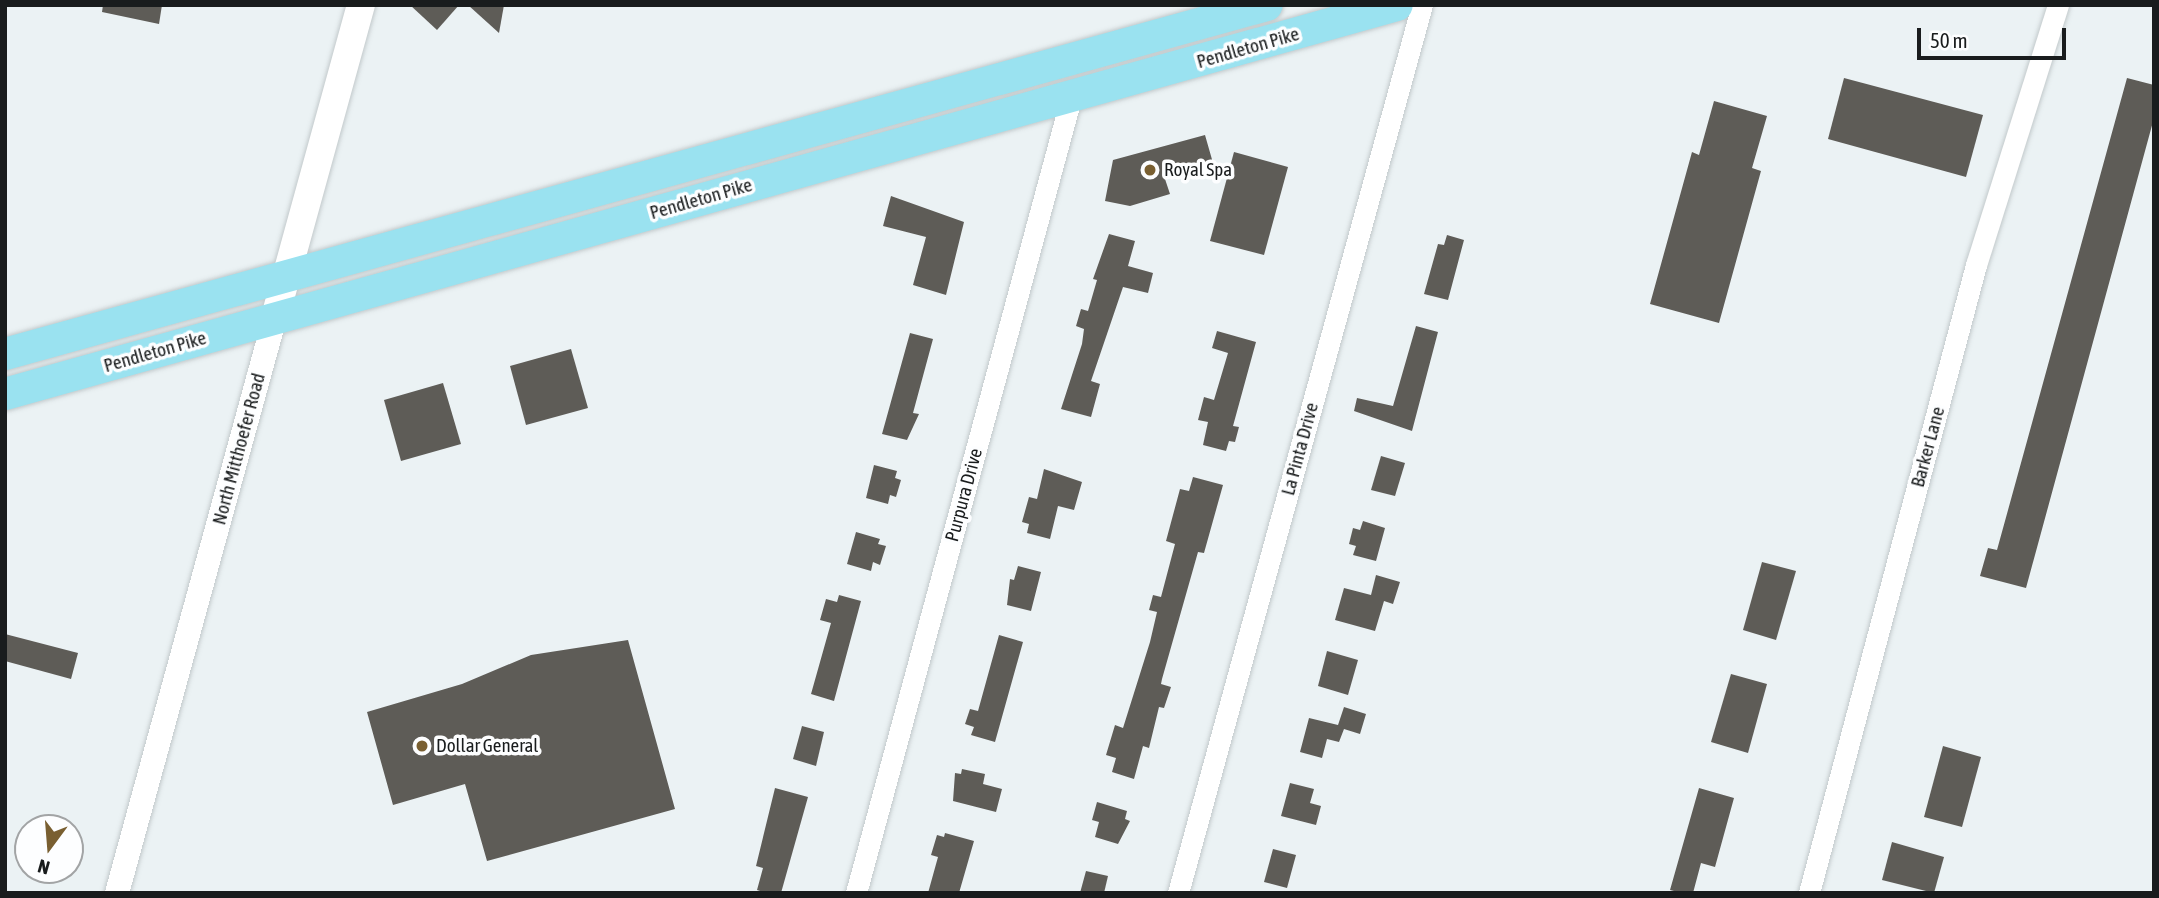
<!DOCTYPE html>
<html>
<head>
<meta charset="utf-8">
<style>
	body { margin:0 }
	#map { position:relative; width:2159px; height:898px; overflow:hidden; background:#ebf2f4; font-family:"Asap Condensed",sans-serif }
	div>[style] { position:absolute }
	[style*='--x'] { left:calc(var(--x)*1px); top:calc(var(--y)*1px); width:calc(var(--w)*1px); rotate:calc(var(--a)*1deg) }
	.building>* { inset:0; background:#5e5c57 }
	.roads { filter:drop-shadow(0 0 2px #c2c9cb) drop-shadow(0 0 2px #c2c9cb) }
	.minor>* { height:21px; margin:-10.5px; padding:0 10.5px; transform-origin:10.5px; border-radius:10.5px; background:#fff }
	.tertiary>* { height:24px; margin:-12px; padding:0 12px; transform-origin:12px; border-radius:12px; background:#fff }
	.secondary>* { height:28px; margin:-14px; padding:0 14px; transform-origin:14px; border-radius:14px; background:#fff }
	.primary>* { height:32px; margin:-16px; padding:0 16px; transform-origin:16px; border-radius:16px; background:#9ae2f0 }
	.dots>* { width:19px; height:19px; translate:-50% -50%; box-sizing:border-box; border:4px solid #fdfeff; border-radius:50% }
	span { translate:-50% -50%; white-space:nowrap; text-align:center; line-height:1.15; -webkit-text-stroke:7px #fdfeff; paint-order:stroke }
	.street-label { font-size:19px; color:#191c1d }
	.poi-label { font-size:19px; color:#191c1d }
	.left { translate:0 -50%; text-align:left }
	.frame { position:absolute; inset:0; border:7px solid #191c1d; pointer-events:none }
	.north { position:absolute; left:14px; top:814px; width:70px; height:70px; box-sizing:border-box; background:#fdfeff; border:2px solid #a2a4a5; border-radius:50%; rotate:196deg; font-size:19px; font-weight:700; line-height:28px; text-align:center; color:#191c1d }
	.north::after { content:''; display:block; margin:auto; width:24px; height:32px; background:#795f31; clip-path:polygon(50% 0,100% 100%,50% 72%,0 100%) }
	.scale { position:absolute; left:1917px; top:28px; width:149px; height:32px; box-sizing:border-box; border:4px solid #191c1d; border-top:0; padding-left:9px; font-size:21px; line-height:24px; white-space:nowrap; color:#191c1d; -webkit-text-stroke:5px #fdfeff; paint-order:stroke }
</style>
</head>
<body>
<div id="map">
	<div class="building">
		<i style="clip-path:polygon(103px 5px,162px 5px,159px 24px,102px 12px)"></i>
		<i style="clip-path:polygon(410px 5px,459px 5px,437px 30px)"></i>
		<i style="clip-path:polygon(468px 5px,504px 5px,499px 33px)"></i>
		<i style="clip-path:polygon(1844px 78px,1983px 115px,1966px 177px,1828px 139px)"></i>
		<i style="clip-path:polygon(2127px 78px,2154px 85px,2154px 118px,2026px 588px,1980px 576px,1988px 548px,1997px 550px)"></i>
		<i style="clip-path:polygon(1714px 101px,1767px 116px,1752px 168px,1761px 171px,1719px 323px,1650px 304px,1692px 152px,1699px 155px)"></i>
		<i style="clip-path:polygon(1205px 135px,1213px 163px,1164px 176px,1170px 194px,1130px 206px,1105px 201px,1113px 160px)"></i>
		<i style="clip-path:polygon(1234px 152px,1288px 167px,1264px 255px,1210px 241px)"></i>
		<i style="clip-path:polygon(891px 196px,964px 222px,946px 295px,913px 285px,926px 237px,883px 226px)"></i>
		<i style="clip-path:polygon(1109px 234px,1135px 241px,1128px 266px,1153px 273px,1148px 293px,1123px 287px,1091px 381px,1100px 384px,1091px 417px,1061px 409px,1082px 344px,1084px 329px,1076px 326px,1081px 309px,1088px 311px,1097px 280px,1093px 279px)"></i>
		<i style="clip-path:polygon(1447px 235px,1464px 240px,1448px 300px,1424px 294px,1438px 244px,1444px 245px)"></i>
		<i style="clip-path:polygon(1416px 326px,1438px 332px,1412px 431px,1354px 411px,1357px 398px,1393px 406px)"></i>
		<i style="clip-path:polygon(1217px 331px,1256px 342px,1233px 426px,1239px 427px,1235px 442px,1229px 441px,1226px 451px,1203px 445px,1208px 422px,1198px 420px,1204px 397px,1214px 400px,1228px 353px,1212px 348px)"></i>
		<i style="clip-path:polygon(910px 333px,933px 339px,913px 413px,919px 414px,907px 440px,882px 434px)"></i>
		<i style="clip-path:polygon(571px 349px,588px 408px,526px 425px,510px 366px)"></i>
		<i style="clip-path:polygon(443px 383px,461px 444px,401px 461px,384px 400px)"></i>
		<i style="clip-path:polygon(1381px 456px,1405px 463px,1395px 496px,1371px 490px)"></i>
		<i style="clip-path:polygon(874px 465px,897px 471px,895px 478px,901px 480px,896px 497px,890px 495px,888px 504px,866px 498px)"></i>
		<i style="clip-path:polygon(1044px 469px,1082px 482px,1074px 510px,1058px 506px,1050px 539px,1027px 533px,1029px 524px,1022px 522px,1029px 497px,1037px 499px)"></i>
		<i style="clip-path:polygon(1193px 477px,1223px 485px,1204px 553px,1198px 552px,1162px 679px,1161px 684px,1171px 687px,1164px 708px,1159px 707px,1149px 748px,1143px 746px,1134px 779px,1112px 772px,1116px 758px,1106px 755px,1115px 725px,1123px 728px,1150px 642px,1157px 612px,1149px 610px,1153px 595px,1161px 597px,1175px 544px,1166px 541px,1180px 489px,1189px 491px)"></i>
		<i style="clip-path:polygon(1363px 521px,1385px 528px,1376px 561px,1353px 555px,1356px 546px,1349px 544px,1353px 528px,1360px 530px)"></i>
		<i style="clip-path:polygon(856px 532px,880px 539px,878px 544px,886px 546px,880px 565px,873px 562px,871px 571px,847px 564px)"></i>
		<i style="clip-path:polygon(1762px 562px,1796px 571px,1776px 640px,1743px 630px)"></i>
		<i style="clip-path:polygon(1018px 566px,1041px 572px,1031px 611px,1007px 605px,1010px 579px,1014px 580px)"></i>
		<i style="clip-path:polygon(1376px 575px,1400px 582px,1393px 604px,1384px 601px,1375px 631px,1335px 620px,1344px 588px,1371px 595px)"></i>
		<i style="clip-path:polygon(839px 595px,861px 601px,834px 701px,811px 694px,831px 623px,820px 620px,826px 599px,837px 602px)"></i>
		<i style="clip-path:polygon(5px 634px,78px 653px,71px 679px,5px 661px)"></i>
		<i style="clip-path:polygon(999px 635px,1023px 642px,995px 742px,971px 735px,974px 727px,965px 724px,970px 709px,978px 711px)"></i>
		<i style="clip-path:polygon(628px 640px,675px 809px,487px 861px,465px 784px,393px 805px,367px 712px,462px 684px,531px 655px)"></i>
		<i style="clip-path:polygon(1327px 651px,1358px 660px,1348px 695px,1318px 686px)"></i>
		<i style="clip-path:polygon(1731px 674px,1767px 684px,1748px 753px,1711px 742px)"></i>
		<i style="clip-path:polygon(1344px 707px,1366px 714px,1360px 734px,1344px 729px,1339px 742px,1327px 739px,1322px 758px,1300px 752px,1309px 718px,1338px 725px)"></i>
		<i style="clip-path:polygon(802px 726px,824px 732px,816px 766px,793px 759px)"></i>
		<i style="clip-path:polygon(1943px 746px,1981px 757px,1962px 827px,1924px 817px)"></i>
		<i style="clip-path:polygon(962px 769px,985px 774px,983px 784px,1002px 789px,996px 812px,953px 801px,955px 773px,961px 774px)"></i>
		<i style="clip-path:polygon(1290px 783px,1314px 789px,1310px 803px,1321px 806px,1316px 825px,1281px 816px)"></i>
		<i style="clip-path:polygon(775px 788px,808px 797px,781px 893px,766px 893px,757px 890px,763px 868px,756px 866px)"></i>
		<i style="clip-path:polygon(1699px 788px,1734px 798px,1715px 867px,1701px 863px,1693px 893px,1682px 893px,1670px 890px)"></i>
		<i style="clip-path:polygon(1097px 802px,1127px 811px,1125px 819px,1130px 821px,1118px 844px,1095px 837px,1099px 822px,1092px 820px)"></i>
		<i style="clip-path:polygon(945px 833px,974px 841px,959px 893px,928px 893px,938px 857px,931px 855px,937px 835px,944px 837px)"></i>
		<i style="clip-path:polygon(1892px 842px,1944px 857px,1934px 893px,1882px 880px)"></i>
		<i style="clip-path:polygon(1273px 849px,1296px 855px,1287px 888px,1264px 882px)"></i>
		<i style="clip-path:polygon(1086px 871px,1108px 876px,1104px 893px,1080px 893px)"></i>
	</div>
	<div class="roads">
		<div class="minor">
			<i style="--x:856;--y:893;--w:824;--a:-74.87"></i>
			<i style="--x:1178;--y:893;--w:921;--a:-74.64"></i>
			<i style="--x:1809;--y:893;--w:650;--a:-75.11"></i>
			<i style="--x:1976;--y:265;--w:273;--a:-72.5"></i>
		</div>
		<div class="tertiary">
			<i style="--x:117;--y:893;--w:597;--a:-74.66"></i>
		</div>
		<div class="secondary">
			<i style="--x:275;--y:317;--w:324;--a:-74.6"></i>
		</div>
		<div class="primary">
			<i style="--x:5;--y:354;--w:1309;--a:-15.46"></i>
			<i style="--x:5;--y:394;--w:1445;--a:-15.61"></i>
		</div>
	</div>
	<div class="dots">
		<i style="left:1150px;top:170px;background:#795f31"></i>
		<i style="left:422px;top:746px;background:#795f31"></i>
	</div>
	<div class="street-label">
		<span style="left:1248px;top:48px;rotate:-16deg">Pendleton Pike</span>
		<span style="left:701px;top:199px;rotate:-16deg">Pendleton Pike</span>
		<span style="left:155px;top:352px;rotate:-16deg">Pendleton Pike</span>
		<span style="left:1928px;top:447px;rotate:-75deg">Barker Lane</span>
		<span style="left:239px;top:449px;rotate:-75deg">North Mitthoefer Road</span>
		<span style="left:1300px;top:449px;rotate:-75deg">La Pinta Drive</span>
		<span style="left:964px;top:495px;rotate:-75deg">Purpura Drive</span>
	</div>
	<div class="poi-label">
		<span class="left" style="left:1164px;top:170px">Royal Spa</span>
		<span class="left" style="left:436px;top:746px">Dollar General</span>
	</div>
	<div class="frame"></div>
	<div class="north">N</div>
	<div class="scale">50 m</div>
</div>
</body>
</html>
